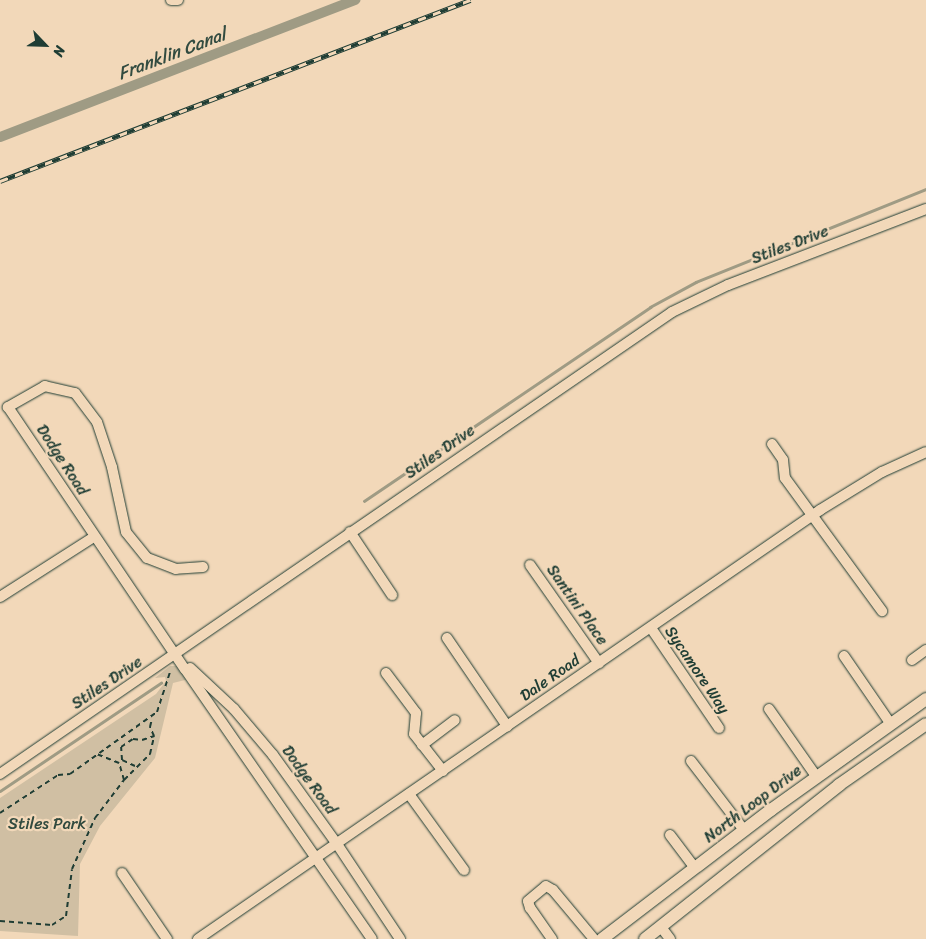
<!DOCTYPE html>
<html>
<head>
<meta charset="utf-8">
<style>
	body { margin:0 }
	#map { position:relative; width:926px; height:939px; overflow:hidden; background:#f2d8b9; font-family:Sriracha,sans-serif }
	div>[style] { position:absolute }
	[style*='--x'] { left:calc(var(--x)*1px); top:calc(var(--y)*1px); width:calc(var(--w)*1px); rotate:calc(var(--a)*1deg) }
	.green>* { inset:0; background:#d0bfa3 }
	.stream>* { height:2.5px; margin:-1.25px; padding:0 1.25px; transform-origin:1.25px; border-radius:1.25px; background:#9f9b84 }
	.canal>* { height:10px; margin:-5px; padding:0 5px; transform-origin:5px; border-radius:5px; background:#9f9b84 }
	.path>* { height:2px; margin-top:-1px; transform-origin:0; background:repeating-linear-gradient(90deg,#1f3d34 0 5px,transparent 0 9px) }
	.roads { filter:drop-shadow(0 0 1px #1f3d34) drop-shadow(0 0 1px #1f3d34) }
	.minor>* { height:10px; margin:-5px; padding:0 5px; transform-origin:5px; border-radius:5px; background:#f2d8b9 }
	.major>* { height:12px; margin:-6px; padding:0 6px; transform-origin:6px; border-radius:6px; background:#f2d8b9 }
	.rail>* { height:4.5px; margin-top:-2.25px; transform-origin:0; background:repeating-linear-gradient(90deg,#f2d8b9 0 8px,#1f3d34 0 16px); box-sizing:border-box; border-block:1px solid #1f3d34 }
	span { translate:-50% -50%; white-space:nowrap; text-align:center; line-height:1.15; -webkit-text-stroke:4.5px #f2d8b9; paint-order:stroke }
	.street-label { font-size:16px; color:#1f3d34 }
	.park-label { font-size:16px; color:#314a3f }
	.water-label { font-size:18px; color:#324b40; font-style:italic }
	.north { position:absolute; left:20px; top:20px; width:50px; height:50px; -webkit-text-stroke:4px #f2d8b9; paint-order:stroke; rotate:114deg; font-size:14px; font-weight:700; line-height:20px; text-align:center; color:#1f3d34 }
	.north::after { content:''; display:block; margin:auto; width:18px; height:22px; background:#1f3d34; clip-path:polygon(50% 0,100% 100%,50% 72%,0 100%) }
</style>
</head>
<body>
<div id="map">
	<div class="green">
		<i style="clip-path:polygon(170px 666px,177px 666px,189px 679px,173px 683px,155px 758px,100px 826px,80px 864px,78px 936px,0 931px,0 798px,156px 694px,166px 681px,165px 677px,155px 678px)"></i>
	</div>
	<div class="stream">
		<i style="--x:364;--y:501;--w:346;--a:-34.1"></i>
		<i style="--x:650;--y:307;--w:52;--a:-28.5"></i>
		<i style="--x:696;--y:282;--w:248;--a:-22"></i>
		<i style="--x:0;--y:791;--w:194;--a:-33.9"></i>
	</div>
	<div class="canal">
		<i style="--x:0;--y:137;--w:381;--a:-21.1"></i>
	</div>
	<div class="path">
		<i style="--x:135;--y:766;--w:14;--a:-155"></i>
		<i style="--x:122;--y:760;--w:13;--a:-94"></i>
		<i style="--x:121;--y:747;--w:14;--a:-34"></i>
		<i style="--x:133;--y:739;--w:9;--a:6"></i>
		<i style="--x:142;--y:740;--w:13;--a:-18"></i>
		<i style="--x:124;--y:780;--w:37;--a:-45"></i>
		<i style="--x:150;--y:754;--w:18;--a:-77"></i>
		<i style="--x:154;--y:736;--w:10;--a:-114"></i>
		<i style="--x:150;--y:727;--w:9;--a:-77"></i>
		<i style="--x:0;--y:813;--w:69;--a:-33.2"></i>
		<i style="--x:58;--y:775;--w:12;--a:-5"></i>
		<i style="--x:70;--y:774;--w:107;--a:-35.5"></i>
		<i style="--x:157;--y:712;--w:45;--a:-72"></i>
		<i style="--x:0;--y:921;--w:52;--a:4.4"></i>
		<i style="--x:52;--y:925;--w:17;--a:-33"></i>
		<i style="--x:66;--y:916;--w:47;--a:-82.7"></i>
		<i style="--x:72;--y:869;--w:56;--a:-65.7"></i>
		<i style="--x:95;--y:818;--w:48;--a:-52.7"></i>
		<i style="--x:124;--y:780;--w:18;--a:-106"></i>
		<i style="--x:119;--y:763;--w:24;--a:-158"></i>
	</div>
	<div class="roads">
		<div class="minor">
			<i style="--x:171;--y:0;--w:7;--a:0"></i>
			<i style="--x:772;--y:444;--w:19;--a:55"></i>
			<i style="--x:783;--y:460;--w:18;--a:84"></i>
			<i style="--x:785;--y:478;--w:165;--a:53.9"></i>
			<i style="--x:350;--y:532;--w:76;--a:56.3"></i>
			<i style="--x:530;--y:565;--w:120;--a:54.9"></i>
			<i style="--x:203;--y:567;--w:27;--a:176"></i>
			<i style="--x:176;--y:569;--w:31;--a:-159"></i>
			<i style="--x:147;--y:558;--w:33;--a:-129"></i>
			<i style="--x:126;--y:532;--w:66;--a:-102.2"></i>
			<i style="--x:112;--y:467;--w:47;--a:-108.4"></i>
			<i style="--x:97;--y:422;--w:36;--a:-127"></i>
			<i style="--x:75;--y:393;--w:31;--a:-167"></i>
			<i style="--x:45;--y:386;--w:43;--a:150.4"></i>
			<i style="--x:8;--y:407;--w:316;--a:56"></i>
			<i style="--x:185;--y:669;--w:328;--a:55.3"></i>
			<i style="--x:0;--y:597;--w:112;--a:-32.6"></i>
			<i style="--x:651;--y:628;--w:121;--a:55.8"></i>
			<i style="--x:447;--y:638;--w:107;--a:55.7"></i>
			<i style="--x:844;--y:656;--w:81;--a:55.5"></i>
			<i style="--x:912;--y:660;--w:17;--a:-36"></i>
			<i style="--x:190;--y:668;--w:60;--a:43"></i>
			<i style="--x:234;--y:709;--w:60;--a:49.7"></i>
			<i style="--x:273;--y:755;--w:110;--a:54.3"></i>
			<i style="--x:337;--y:844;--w:114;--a:56.4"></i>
			<i style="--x:386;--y:673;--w:50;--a:53.1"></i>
			<i style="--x:416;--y:713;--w:21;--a:95"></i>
			<i style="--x:414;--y:734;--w:47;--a:51.9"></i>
			<i style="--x:769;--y:709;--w:82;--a:55"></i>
			<i style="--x:422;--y:745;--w:41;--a:-37.1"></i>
			<i style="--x:691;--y:761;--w:87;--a:52.5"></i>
			<i style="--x:0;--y:774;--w:815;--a:-34.51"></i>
			<i style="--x:672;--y:312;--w:62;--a:-25.7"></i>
			<i style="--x:728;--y:285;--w:212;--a:-21"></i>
			<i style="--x:409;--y:794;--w:94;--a:54.1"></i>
			<i style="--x:670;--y:835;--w:41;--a:52.9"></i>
			<i style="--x:122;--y:873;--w:80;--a:55.7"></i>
			<i style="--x:661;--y:927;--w:15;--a:53"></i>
			<i style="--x:198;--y:939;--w:756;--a:-34.59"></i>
			<i style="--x:820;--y:510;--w:73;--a:-31.5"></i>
			<i style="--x:882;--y:472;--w:48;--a:-24.4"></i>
			<i style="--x:552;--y:939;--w:38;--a:-125"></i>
			<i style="--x:530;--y:908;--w:7;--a:-106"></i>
			<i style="--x:528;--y:901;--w:23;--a:-40"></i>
			<i style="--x:546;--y:886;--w:8;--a:30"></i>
			<i style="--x:553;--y:890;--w:64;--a:50.1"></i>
		</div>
		<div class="major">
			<i style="--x:602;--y:939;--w:213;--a:-37.4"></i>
			<i style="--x:771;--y:810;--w:191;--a:-35.6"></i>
			<i style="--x:645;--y:939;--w:248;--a:-38.4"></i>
			<i style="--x:839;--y:785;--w:106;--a:-35"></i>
		</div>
	</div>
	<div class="rail">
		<i style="--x:0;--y:181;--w:504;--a:-21.06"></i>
	</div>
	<div class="street-label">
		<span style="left:790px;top:245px;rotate:-21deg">Stiles Drive</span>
		<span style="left:440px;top:452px;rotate:-35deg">Stiles Drive</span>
		<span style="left:62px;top:460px;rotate:57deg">Dodge Road</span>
		<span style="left:577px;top:605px;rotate:55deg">Santini Place</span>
		<span style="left:697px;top:670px;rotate:56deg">Sycamore Way</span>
		<span style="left:550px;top:678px;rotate:-35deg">Dale Road</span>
		<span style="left:107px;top:683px;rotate:-34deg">Stiles Drive</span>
		<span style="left:309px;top:780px;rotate:54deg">Dodge Road</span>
		<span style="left:753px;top:804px;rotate:-37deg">North Loop Drive</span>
	</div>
	<div class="park-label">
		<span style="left:47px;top:824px">Stiles Park</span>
	</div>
	<div class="water-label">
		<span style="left:172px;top:54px;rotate:-21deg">Franklin Canal</span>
	</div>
	<div class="north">N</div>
</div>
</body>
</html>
